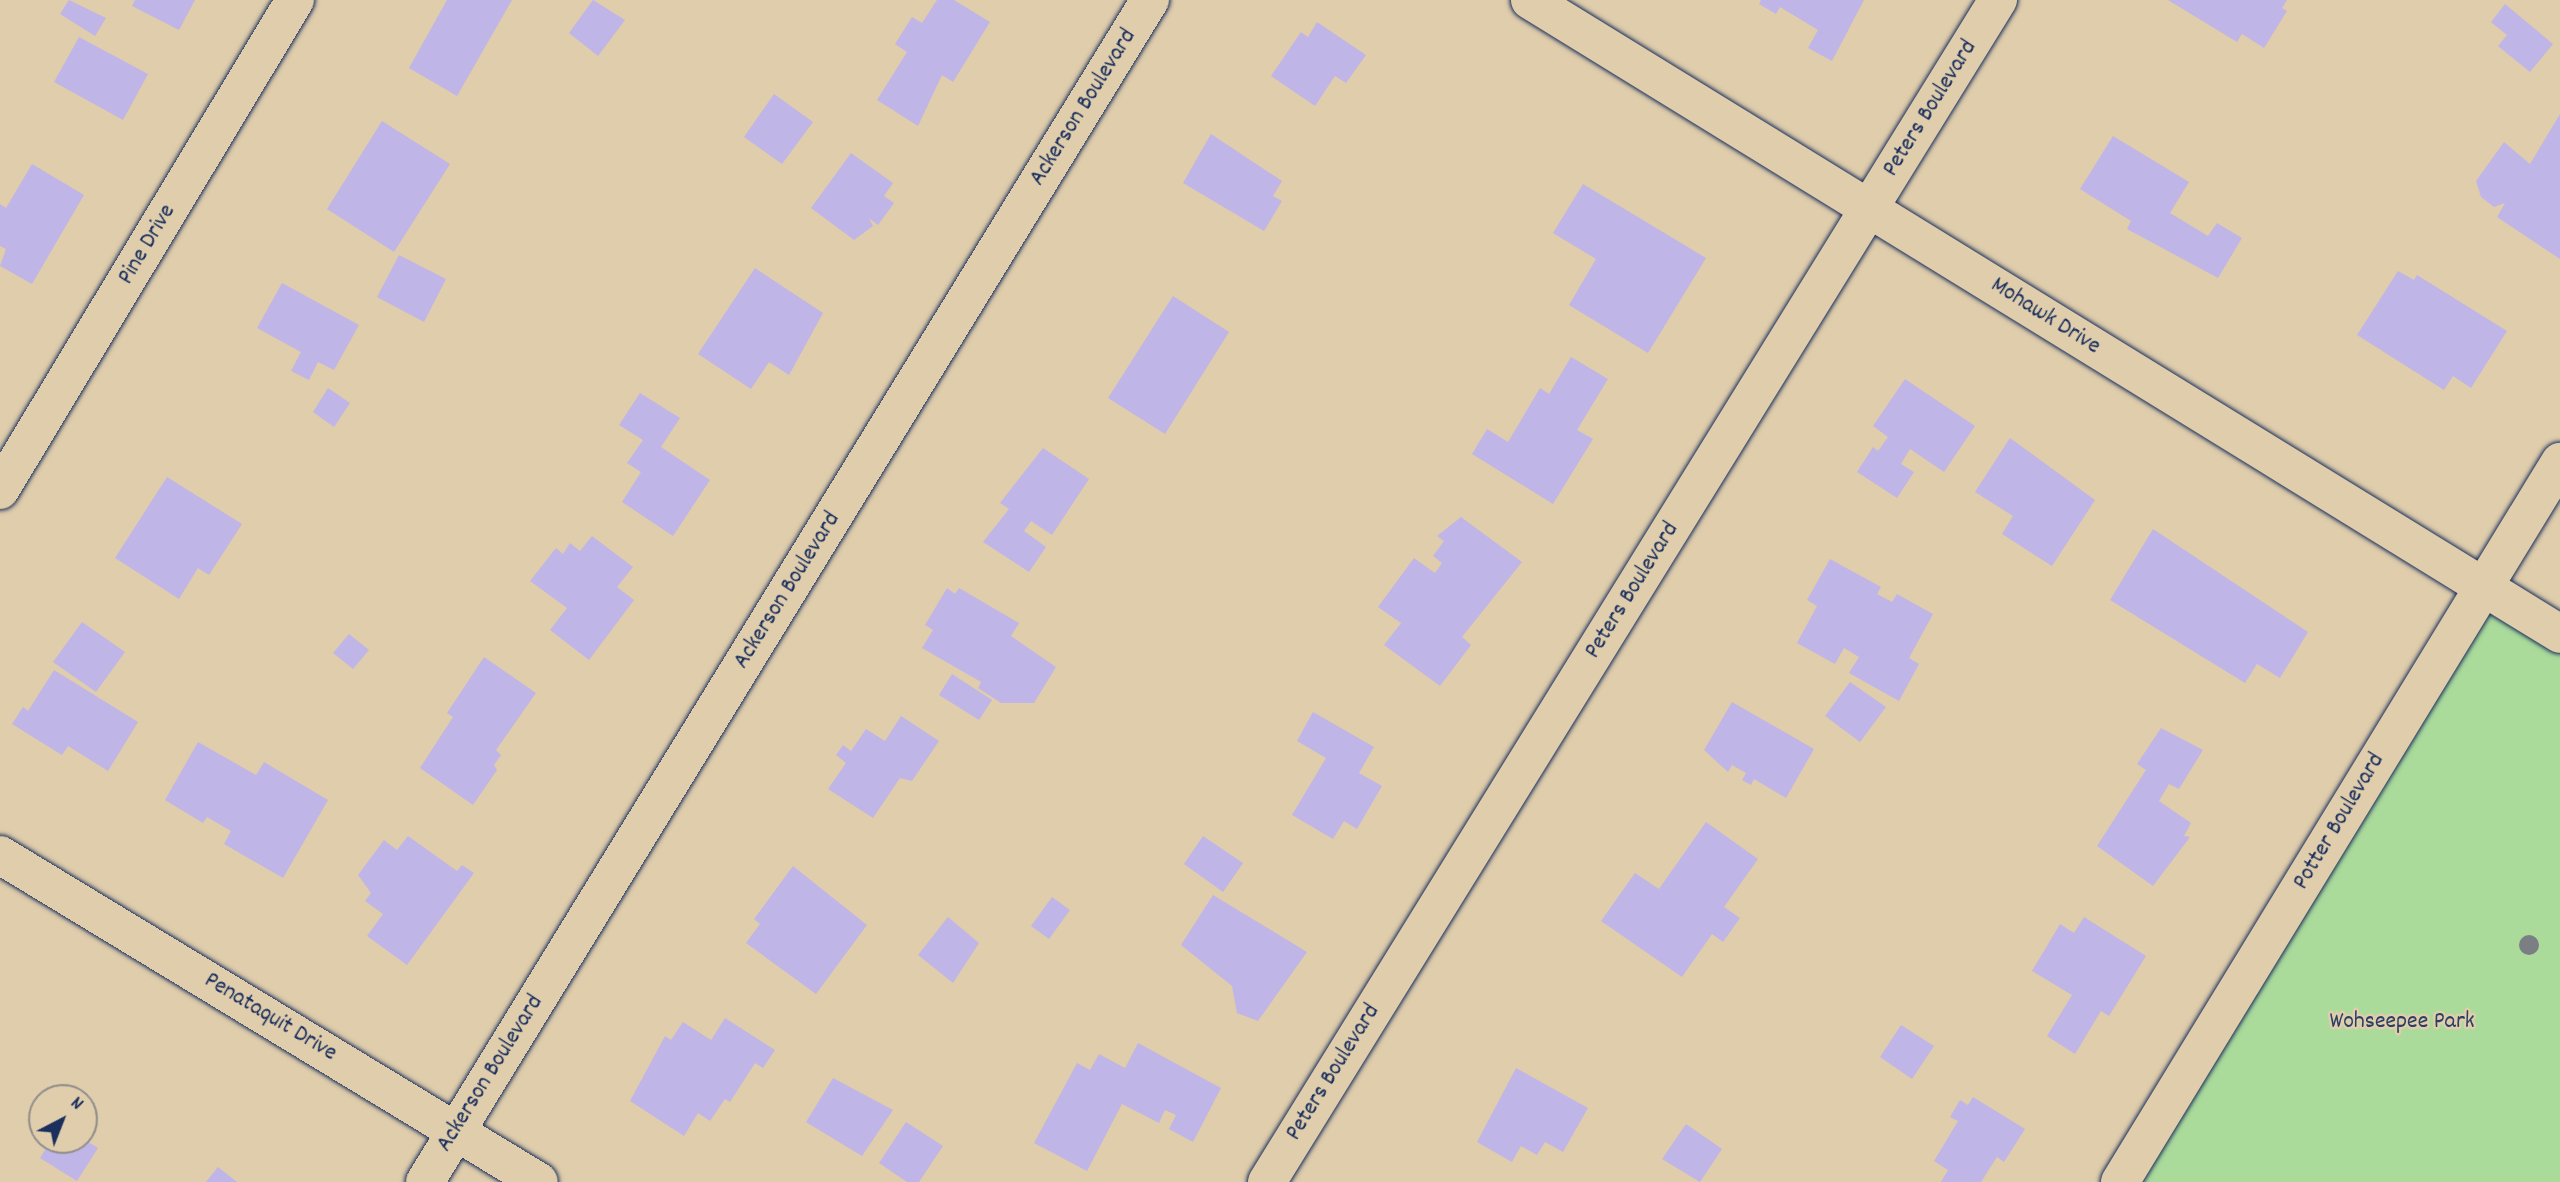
<!DOCTYPE html>
<html>
<head>
<meta charset="utf-8">
<style>
	body { margin:0 }
	#map { position:relative; width:2560px; height:1182px; overflow:hidden; background:#dfcdab; font-family:Dekko,sans-serif }
	div>[style] { position:absolute }
	[style*='--x'] { left:calc(var(--x)*1px); top:calc(var(--y)*1px); width:calc(var(--w)*1px); rotate:calc(var(--a)*1deg) }
	.green>* { inset:0; background:#aadb9b }
	.building>* { inset:0; background:#c0b5e7 }
	.roads { filter:drop-shadow(0 0 2px #1b2f5e) drop-shadow(0 0 2px #1b2f5e) }
	.minor>* { height:38px; margin:-19px; padding:0 19px; transform-origin:19px; border-radius:19px; background:#dfcdab }
	.trees>* { width:20px; height:20px; margin:-10px; border-radius:50%; background:#7b7f84 }
	span { translate:-50% -50%; white-space:nowrap; text-align:center; line-height:1.15; -webkit-text-stroke:5px #dfcdab; paint-order:stroke }
	.street-label { font-size:24px; color:#1b2f5e }
	.park-label { font-size:24px; color:#294064 }
	.north { position:absolute; left:28px; top:1084px; width:70px; height:70px; box-sizing:border-box; background:#dfcdab; border:2px solid #918e8c; border-radius:50%; rotate:42deg; font-size:19px; font-weight:700; line-height:28px; text-align:center; color:#1b2f5e }
	.north::after { content:''; display:block; margin:auto; width:24px; height:32px; background:#1b2f5e; clip-path:polygon(50% 0,100% 100%,50% 72%,0 100%) }
</style>
</head>
<body>
<div id="map">
	<div class="green">
		<i style="clip-path:polygon(2483px 587px,2560px 634px,2560px 1182px,2120px 1182px)"></i>
	</div>
	<div class="building">
		<i style="clip-path:polygon(69px 0,106px 18px,95px 36px,60px 14px)"></i>
		<i style="clip-path:polygon(135px 0,195px 0,179px 30px,132px 6px)"></i>
		<i style="clip-path:polygon(447px 0,512px 0,457px 96px,409px 68px)"></i>
		<i style="clip-path:polygon(593px 0,625px 20px,598px 56px,569px 33px)"></i>
		<i style="clip-path:polygon(937px 0,954px 0,990px 22px,953px 82px,942px 75px,918px 126px,877px 100px,907px 52px,895px 44px,912px 17px,922px 23px)"></i>
		<i style="clip-path:polygon(1761px 0,1864px 0,1832px 61px,1808px 48px,1818px 30px,1780px 7px,1776px 14px,1759px 4px)"></i>
		<i style="clip-path:polygon(2168px 0,2287px 0,2282px 8px,2287px 11px,2264px 48px,2242px 34px,2237px 42px)"></i>
		<i style="clip-path:polygon(2505px 4px,2553px 44px,2530px 72px,2498px 46px,2507px 35px,2491px 22px)"></i>
		<i style="clip-path:polygon(1317px 22px,1366px 55px,1346px 83px,1335px 76px,1315px 106px,1271px 76px,1301px 32px,1308px 37px)"></i>
		<i style="clip-path:polygon(79px 37px,148px 74px,123px 120px,54px 82px)"></i>
		<i style="clip-path:polygon(774px 94px,813px 122px,782px 164px,744px 137px)"></i>
		<i style="clip-path:polygon(2560px 114px,2560px 259px,2497px 217px,2505px 203px,2494px 207px,2481px 197px,2476px 181px,2504px 142px,2530px 164px)"></i>
		<i style="clip-path:polygon(382px 121px,450px 164px,394px 252px,327px 209px)"></i>
		<i style="clip-path:polygon(1211px 134px,1282px 181px,1273px 196px,1282px 201px,1264px 231px,1183px 183px)"></i>
		<i style="clip-path:polygon(2113px 136px,2189px 182px,2170px 213px,2208px 236px,2217px 223px,2242px 238px,2218px 278px,2127px 229px,2131px 221px,2080px 189px)"></i>
		<i style="clip-path:polygon(851px 153px,893px 183px,884px 196px,894px 203px,878px 225px,869px 218px,873px 226px,854px 240px,811px 208px)"></i>
		<i style="clip-path:polygon(32px 164px,84px 195px,32px 284px,0 266px,6px 249px,0 246px,0 204px,6px 208px)"></i>
		<i style="clip-path:polygon(1583px 184px,1706px 258px,1648px 353px,1569px 305px,1596px 259px,1553px 233px)"></i>
		<i style="clip-path:polygon(399px 255px,446px 279px,424px 322px,377px 297px)"></i>
		<i style="clip-path:polygon(755px 268px,823px 313px,789px 375px,769px 362px,751px 389px,698px 354px)"></i>
		<i style="clip-path:polygon(2398px 271px,2414px 280px,2417px 275px,2507px 331px,2471px 388px,2453px 376px,2444px 390px,2357px 335px)"></i>
		<i style="clip-path:polygon(282px 283px,359px 325px,334px 370px,318px 362px,309px 380px,291px 371px,301px 352px,257px 328px)"></i>
		<i style="clip-path:polygon(1173px 296px,1229px 332px,1165px 434px,1108px 398px)"></i>
		<i style="clip-path:polygon(1571px 357px,1608px 379px,1577px 430px,1593px 439px,1553px 504px,1472px 454px,1487px 429px,1508px 442px,1540px 388px,1549px 394px)"></i>
		<i style="clip-path:polygon(1905px 379px,1975px 426px,1944px 472px,1910px 449px,1901px 464px,1914px 472px,1897px 498px,1857px 472px,1873px 447px,1878px 451px,1888px 437px,1873px 426px)"></i>
		<i style="clip-path:polygon(328px 388px,350px 403px,334px 427px,313px 412px)"></i>
		<i style="clip-path:polygon(640px 393px,680px 418px,661px 447px,710px 480px,673px 536px,622px 502px,641px 472px,627px 463px,643px 440px,619px 425px)"></i>
		<i style="clip-path:polygon(2010px 438px,2095px 500px,2052px 566px,2002px 534px,2013px 516px,1975px 492px)"></i>
		<i style="clip-path:polygon(1043px 448px,1089px 479px,1052px 535px,1031px 521px,1024px 531px,1046px 547px,1029px 572px,983px 542px,1009px 509px,1000px 503px)"></i>
		<i style="clip-path:polygon(167px 477px,242px 524px,209px 575px,198px 568px,179px 599px,115px 558px)"></i>
		<i style="clip-path:polygon(1461px 517px,1522px 562px,1462px 637px,1471px 645px,1440px 686px,1384px 645px,1401px 623px,1378px 607px,1414px 558px,1435px 573px,1442px 563px,1433px 556px,1444px 541px,1437px 536px)"></i>
		<i style="clip-path:polygon(2153px 529px,2308px 632px,2280px 678px,2257px 664px,2245px 683px,2110px 600px)"></i>
		<i style="clip-path:polygon(592px 536px,633px 567px,617px 587px,634px 600px,589px 660px,550px 630px,567px 608px,530px 581px,556px 548px,563px 554px,570px 543px,580px 551px)"></i>
		<i style="clip-path:polygon(1830px 559px,1881px 587px,1877px 594px,1892px 602px,1897px 594px,1933px 614px,1909px 658px,1919px 664px,1899px 701px,1849px 673px,1859px 657px,1844px 648px,1835px 664px,1797px 643px,1817px 606px,1807px 600px)"></i>
		<i style="clip-path:polygon(947px 588px,955px 594px,959px 588px,1019px 623px,1011px 636px,1056px 667px,1034px 703px,1001px 703px,978px 688px,981px 682px,922px 648px,933px 630px,925px 625px)"></i>
		<i style="clip-path:polygon(82px 622px,125px 652px,96px 692px,53px 662px)"></i>
		<i style="clip-path:polygon(349px 634px,369px 650px,353px 669px,333px 653px)"></i>
		<i style="clip-path:polygon(484px 657px,536px 693px,496px 750px,501px 755px,494px 765px,497px 770px,473px 805px,420px 768px,453px 717px,447px 713px)"></i>
		<i style="clip-path:polygon(54px 670px,138px 722px,108px 771px,68px 746px,62px 755px,12px 724px,23px 707px,28px 711px)"></i>
		<i style="clip-path:polygon(952px 674px,992px 700px,979px 720px,939px 695px)"></i>
		<i style="clip-path:polygon(1850px 682px,1886px 707px,1860px 742px,1825px 716px)"></i>
		<i style="clip-path:polygon(1732px 702px,1814px 749px,1786px 798px,1754px 779px,1751px 785px,1742px 780px,1746px 773px,1732px 765px,1728px 772px,1704px 750px)"></i>
		<i style="clip-path:polygon(1313px 712px,1374px 747px,1359px 773px,1382px 786px,1357px 829px,1344px 821px,1333px 839px,1292px 815px,1326px 758px,1297px 741px)"></i>
		<i style="clip-path:polygon(901px 716px,939px 741px,912px 781px,900px 778px,873px 818px,828px 789px,846px 763px,836px 755px,843px 745px,851px 751px,866px 729px,885px 741px)"></i>
		<i style="clip-path:polygon(2161px 728px,2203px 750px,2179px 789px,2169px 784px,2159px 801px,2191px 823px,2184px 836px,2190px 837px,2153px 886px,2097px 846px,2146px 770px,2137px 764px)"></i>
		<i style="clip-path:polygon(198px 742px,256px 775px,264px 762px,328px 800px,283px 878px,224px 844px,231px 831px,207px 817px,203px 823px,165px 800px)"></i>
		<i style="clip-path:polygon(1706px 822px,1758px 859px,1724px 907px,1740px 918px,1723px 942px,1712px 934px,1682px 977px,1601px 921px,1635px 873px,1659px 889px)"></i>
		<i style="clip-path:polygon(408px 836px,457px 871px,462px 865px,474px 873px,407px 965px,367px 936px,383px 914px,365px 901px,371px 893px,358px 875px,384px 840px,397px 850px)"></i>
		<i style="clip-path:polygon(1203px 836px,1243px 863px,1223px 892px,1184px 864px)"></i>
		<i style="clip-path:polygon(793px 866px,867px 925px,816px 994px,746px 943px,760px 924px,754px 919px)"></i>
		<i style="clip-path:polygon(1213px 895px,1307px 952px,1258px 1021px,1237px 1013px,1232px 986px,1181px 945px)"></i>
		<i style="clip-path:polygon(1052px 897px,1070px 910px,1049px 939px,1031px 926px)"></i>
		<i style="clip-path:polygon(948px 917px,979px 943px,953px 983px,918px 955px)"></i>
		<i style="clip-path:polygon(2084px 917px,2146px 956px,2109px 1016px,2101px 1011px,2075px 1054px,2047px 1036px,2072px 995px,2032px 971px,2060px 924px,2074px 933px)"></i>
		<i style="clip-path:polygon(725px 1018px,775px 1050px,763px 1068px,755px 1063px,730px 1102px,725px 1099px,710px 1121px,698px 1113px,684px 1136px,630px 1101px,665px 1036px,671px 1040px,683px 1022px,711px 1040px)"></i>
		<i style="clip-path:polygon(1901px 1025px,1934px 1046px,1912px 1079px,1880px 1057px)"></i>
		<i style="clip-path:polygon(1138px 1043px,1221px 1088px,1193px 1142px,1169px 1129px,1176px 1115px,1165px 1110px,1159px 1123px,1122px 1104px,1087px 1171px,1034px 1143px,1077px 1063px,1090px 1070px,1099px 1054px,1125px 1068px)"></i>
		<i style="clip-path:polygon(1516px 1068px,1588px 1108px,1563px 1152px,1545px 1142px,1537px 1155px,1521px 1146px,1512px 1162px,1477px 1142px)"></i>
		<i style="clip-path:polygon(833px 1078px,893px 1110px,862px 1156px,806px 1122px)"></i>
		<i style="clip-path:polygon(1973px 1097px,2025px 1129px,2004px 1162px,1997px 1157px,1981px 1182px,1941px 1182px,1948px 1170px,1934px 1161px,1958px 1121px,1950px 1117px,1960px 1100px,1968px 1105px)"></i>
		<i style="clip-path:polygon(906px 1122px,943px 1146px,919px 1182px,907px 1182px,879px 1163px)"></i>
		<i style="clip-path:polygon(1686px 1124px,1722px 1149px,1700px 1182px,1662px 1159px)"></i>
		<i style="clip-path:polygon(51px 1140px,85px 1140px,98px 1148px,77px 1181px,40px 1158px)"></i>
		<i style="clip-path:polygon(218px 1167px,237px 1182px,206px 1182px)"></i>
	</div>
	<div class="roads">
		<div class="minor">
			<i style="--x:1530;--y:0;--w:1209;--a:31.61"></i>
			<i style="--x:0;--y:490;--w:572;--a:-58.95"></i>
			<i style="--x:0;--y:855;--w:630;--a:31.24"></i>
			<i style="--x:425;--y:1182;--w:1387;--a:-58.48"></i>
			<i style="--x:1267;--y:1182;--w:1390;--a:-58.27"></i>
			<i style="--x:2120;--y:1182;--w:844;--a:-58.57"></i>
		</div>
	</div>
	<div class="trees">
		<i style="left:2529px;top:945px"></i>
	</div>
	<div class="street-label">
		<span style="left:1084px;top:108px;rotate:-58deg">Ackerson Boulevard</span>
		<span style="left:1931px;top:109px;rotate:-58deg">Peters Boulevard</span>
		<span style="left:148px;top:245px;rotate:-59deg">Pine Drive</span>
		<span style="left:2045px;top:317px;rotate:32deg">Mohawk Drive</span>
		<span style="left:788px;top:591px;rotate:-58deg">Ackerson Boulevard</span>
		<span style="left:1633px;top:591px;rotate:-58deg">Peters Boulevard</span>
		<span style="left:2340px;top:822px;rotate:-59deg">Potter Boulevard</span>
		<span style="left:270px;top:1018px;rotate:31deg">Penataquit Drive</span>
		<span style="left:1334px;top:1073px;rotate:-58deg">Peters Boulevard</span>
		<span style="left:491px;top:1074px;rotate:-58deg">Ackerson Boulevard</span>
	</div>
	<div class="park-label">
		<span style="left:2402px;top:1023px">Wohseepee Park</span>
	</div>
	<div class="north">N</div>
</div>
</body>
</html>
